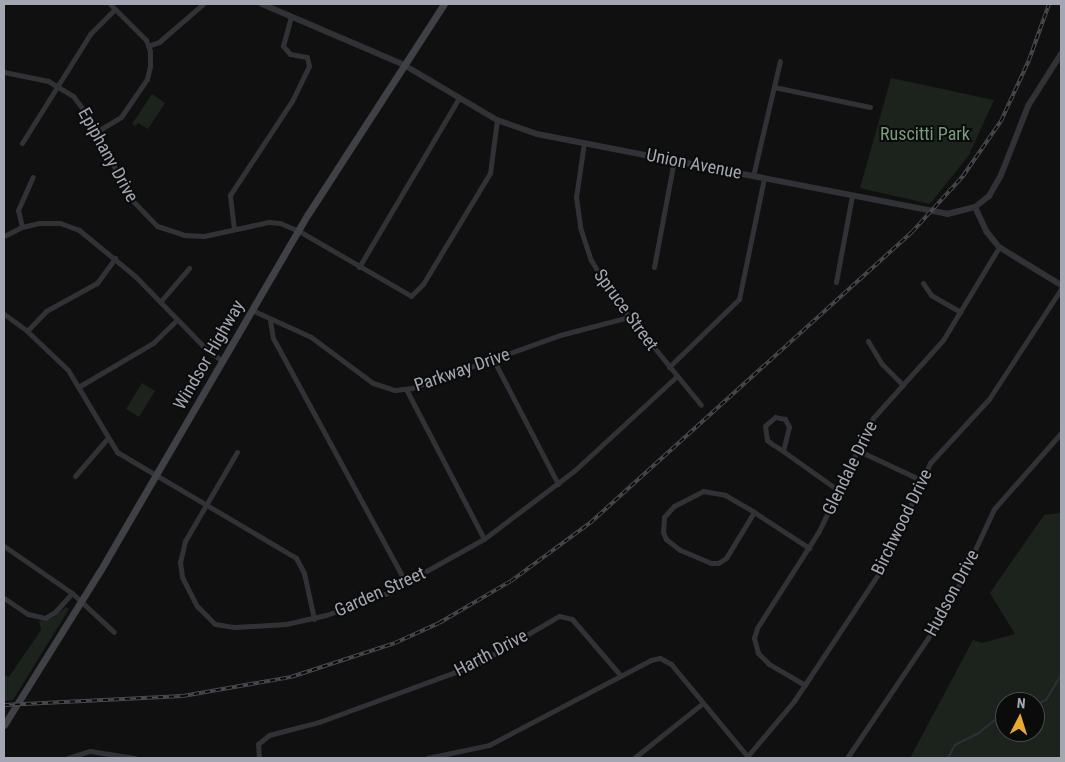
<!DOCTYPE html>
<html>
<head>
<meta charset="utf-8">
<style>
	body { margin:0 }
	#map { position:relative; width:1065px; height:762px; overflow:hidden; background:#101011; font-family:"Roboto Condensed",sans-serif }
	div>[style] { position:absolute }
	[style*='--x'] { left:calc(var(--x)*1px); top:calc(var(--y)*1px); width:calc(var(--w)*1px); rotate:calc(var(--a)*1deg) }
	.green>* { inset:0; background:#1c231d }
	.stream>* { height:2px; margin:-1px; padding:0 1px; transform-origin:1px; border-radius:1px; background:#2a3239 }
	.minor>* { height:5px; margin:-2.5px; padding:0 2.5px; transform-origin:2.5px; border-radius:2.5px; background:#313236 }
	.tertiary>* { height:6px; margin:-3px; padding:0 3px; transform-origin:3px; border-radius:3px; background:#313236 }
	.secondary>* { height:7px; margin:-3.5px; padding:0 3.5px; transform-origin:3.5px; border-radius:3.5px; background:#3f4146 }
	.rail>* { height:4px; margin-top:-2px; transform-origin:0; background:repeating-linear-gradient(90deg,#0b0b0c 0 5.5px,#484a4f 0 11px); box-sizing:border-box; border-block:1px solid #484a4f }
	span { translate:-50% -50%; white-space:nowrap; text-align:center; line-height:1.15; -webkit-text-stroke:4px #0b0b0c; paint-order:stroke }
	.park-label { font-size:18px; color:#799c7b }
	.street-label { font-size:18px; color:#a2a7b1 }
	.frame { position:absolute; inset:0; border:5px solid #a2a7b1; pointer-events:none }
	.north { position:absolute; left:995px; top:692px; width:50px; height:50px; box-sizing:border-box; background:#0b0b0c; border:1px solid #47494e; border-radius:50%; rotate:5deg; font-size:14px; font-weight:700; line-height:20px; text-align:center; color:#a2a7b1 }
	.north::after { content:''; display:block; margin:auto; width:18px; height:22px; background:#e8a931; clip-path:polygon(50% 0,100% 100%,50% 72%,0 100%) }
</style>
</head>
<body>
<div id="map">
	<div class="green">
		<i style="clip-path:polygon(891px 78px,994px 100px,969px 155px,930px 204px,860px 188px)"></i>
		<i style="clip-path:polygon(152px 94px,165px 103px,148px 129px,138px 123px,136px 126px,132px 124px)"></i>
		<i style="clip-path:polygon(142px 383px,155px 391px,139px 417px,126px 409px)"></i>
		<i style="clip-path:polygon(evenodd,1061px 513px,1061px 758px,910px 758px,973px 640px,982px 643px,1015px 634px,990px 593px,1044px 515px,1061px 513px,1005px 702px,1035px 702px,1035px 732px,1005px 732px,1005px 702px)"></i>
		<i style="clip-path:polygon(66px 607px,69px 609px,13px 700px,4px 701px,4px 675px,9px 677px,41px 630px,39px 621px,53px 618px)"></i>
	</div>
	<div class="stream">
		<i style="--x:1035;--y:705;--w:12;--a:-24"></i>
		<i style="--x:1046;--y:700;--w:29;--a:-59"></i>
		<i style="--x:948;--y:758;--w:15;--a:-62"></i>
		<i style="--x:955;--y:745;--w:28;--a:-27"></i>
		<i style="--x:980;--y:732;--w:32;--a:-39"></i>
	</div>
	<div class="minor">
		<i style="--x:148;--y:46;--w:12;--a:-20"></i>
		<i style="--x:159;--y:42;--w:58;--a:-40.8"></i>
		<i style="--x:4;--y:72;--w:45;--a:11.6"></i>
		<i style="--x:48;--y:81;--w:29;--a:31"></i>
		<i style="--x:73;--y:96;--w:21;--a:53"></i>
		<i style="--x:86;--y:113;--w:97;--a:62.4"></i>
		<i style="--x:131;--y:199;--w:37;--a:46"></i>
		<i style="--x:157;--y:226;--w:28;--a:18"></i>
		<i style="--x:184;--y:235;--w:20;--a:3"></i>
		<i style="--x:204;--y:236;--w:66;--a:-12.2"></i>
		<i style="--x:269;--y:222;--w:11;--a:5"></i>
		<i style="--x:280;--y:223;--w:21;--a:23"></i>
		<i style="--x:299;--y:231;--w:129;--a:30.1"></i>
		<i style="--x:411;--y:296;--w:17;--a:-45"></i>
		<i style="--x:423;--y:284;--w:130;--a:-58.9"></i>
		<i style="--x:490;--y:173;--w:53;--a:-82.5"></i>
		<i style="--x:774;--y:87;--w:98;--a:11.8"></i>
		<i style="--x:96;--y:132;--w:29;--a:-31"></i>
		<i style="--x:121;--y:117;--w:46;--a:-55.6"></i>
		<i style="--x:147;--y:79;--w:13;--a:-77"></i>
		<i style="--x:150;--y:66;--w:15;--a:-90"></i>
		<i style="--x:150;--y:51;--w:12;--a:-110"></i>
		<i style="--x:146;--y:40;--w:51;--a:-135"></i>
		<i style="--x:22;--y:143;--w:128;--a:-58"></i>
		<i style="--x:90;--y:34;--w:35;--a:-45"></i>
		<i style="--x:584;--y:143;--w:55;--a:98.4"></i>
		<i style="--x:576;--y:197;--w:30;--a:82"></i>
		<i style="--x:580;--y:227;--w:35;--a:72"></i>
		<i style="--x:591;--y:260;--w:43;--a:59.3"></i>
		<i style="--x:613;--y:297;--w:139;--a:50.8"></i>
		<i style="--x:753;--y:176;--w:118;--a:-76.8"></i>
		<i style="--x:22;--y:227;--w:17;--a:-103"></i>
		<i style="--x:18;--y:210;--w:36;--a:-66"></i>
		<i style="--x:234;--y:229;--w:34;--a:-97"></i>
		<i style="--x:230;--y:195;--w:113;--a:-56.6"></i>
		<i style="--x:292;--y:101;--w:39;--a:-64"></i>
		<i style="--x:309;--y:66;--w:9;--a:-103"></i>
		<i style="--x:307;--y:57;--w:17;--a:-170"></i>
		<i style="--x:290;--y:54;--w:11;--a:-131"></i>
		<i style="--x:283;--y:46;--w:31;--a:-75"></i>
		<i style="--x:4;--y:236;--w:20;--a:-27"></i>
		<i style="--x:22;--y:227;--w:17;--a:-13"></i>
		<i style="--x:39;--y:223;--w:21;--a:0"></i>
		<i style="--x:60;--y:223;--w:20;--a:20"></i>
		<i style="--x:79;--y:230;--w:72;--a:39.4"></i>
		<i style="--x:135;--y:276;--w:103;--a:45.8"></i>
		<i style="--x:207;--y:350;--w:19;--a:35"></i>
		<i style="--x:359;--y:267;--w:196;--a:-59.4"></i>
		<i style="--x:654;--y:267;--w:109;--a:-79.4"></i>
		<i style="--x:836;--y:282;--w:87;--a:-79.5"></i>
		<i style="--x:923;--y:283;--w:14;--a:56"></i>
		<i style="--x:931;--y:295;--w:34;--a:30"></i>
		<i style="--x:160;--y:302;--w:45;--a:-49.5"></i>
		<i style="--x:252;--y:310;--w:65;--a:24.6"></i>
		<i style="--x:311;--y:337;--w:77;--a:36.6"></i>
		<i style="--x:373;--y:383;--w:23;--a:18"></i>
		<i style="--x:395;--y:390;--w:17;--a:-7"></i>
		<i style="--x:412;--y:388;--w:157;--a:-19.7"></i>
		<i style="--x:560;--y:335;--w:71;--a:-14.6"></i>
		<i style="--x:4;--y:314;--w:29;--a:36"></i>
		<i style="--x:27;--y:331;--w:57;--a:43.6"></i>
		<i style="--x:68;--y:370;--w:96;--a:59.1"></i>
		<i style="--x:117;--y:452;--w:208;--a:30.6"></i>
		<i style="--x:296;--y:558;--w:17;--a:62"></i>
		<i style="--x:304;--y:573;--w:47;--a:77.7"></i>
		<i style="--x:270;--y:320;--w:18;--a:81"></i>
		<i style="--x:273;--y:338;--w:279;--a:61.5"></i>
		<i style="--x:27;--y:331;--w:28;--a:-46"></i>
		<i style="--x:46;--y:311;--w:58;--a:-28.8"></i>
		<i style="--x:97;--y:283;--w:31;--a:-54"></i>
		<i style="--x:868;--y:341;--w:26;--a:59"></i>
		<i style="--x:881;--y:363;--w:31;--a:45"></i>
		<i style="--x:493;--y:359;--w:141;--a:62.5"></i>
		<i style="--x:669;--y:367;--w:98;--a:-44.2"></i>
		<i style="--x:739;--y:299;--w:124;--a:-78.3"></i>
		<i style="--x:80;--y:386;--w:85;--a:-30.5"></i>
		<i style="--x:153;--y:343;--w:33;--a:-44"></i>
		<i style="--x:406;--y:389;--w:169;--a:62.5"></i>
		<i style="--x:857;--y:450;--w:71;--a:25.1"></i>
		<i style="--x:783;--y:451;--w:25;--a:-76"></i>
		<i style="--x:789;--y:427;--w:9;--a:-117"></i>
		<i style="--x:785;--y:419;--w:10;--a:-169"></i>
		<i style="--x:775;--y:417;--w:13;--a:138"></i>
		<i style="--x:765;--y:426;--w:14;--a:82"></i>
		<i style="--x:767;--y:440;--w:6;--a:39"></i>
		<i style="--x:772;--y:444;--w:13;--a:32"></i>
		<i style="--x:783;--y:451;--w:69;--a:35.5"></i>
		<i style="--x:237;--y:452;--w:103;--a:120.3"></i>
		<i style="--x:185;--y:541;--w:22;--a:103"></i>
		<i style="--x:180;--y:562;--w:15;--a:82"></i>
		<i style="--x:182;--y:577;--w:33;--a:63"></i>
		<i style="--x:197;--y:606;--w:25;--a:45"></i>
		<i style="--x:215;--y:624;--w:20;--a:9"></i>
		<i style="--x:235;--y:627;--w:51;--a:-3.4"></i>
		<i style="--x:286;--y:624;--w:41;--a:-12.7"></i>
		<i style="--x:326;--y:615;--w:63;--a:-19.6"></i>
		<i style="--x:385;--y:594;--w:113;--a:-29.1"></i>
		<i style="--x:484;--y:539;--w:113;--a:-37.1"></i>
		<i style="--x:574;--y:471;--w:139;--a:-42.7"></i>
		<i style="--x:75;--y:476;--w:49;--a:-49.1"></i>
		<i style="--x:703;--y:491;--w:22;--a:10"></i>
		<i style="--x:725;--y:495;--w:34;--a:30"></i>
		<i style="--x:754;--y:512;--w:54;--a:121.3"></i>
		<i style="--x:726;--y:558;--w:9;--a:148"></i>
		<i style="--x:718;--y:563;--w:7;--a:180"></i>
		<i style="--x:711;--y:563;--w:34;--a:-157"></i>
		<i style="--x:680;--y:550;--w:18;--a:-142"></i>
		<i style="--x:666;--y:539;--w:8;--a:-113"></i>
		<i style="--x:663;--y:532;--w:15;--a:-86"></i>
		<i style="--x:664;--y:517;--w:15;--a:-48"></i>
		<i style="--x:674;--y:506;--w:33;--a:-27"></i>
		<i style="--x:754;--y:512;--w:66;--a:33.2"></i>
		<i style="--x:4;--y:546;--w:83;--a:34.7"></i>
		<i style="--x:72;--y:593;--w:57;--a:42.9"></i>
		<i style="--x:4;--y:598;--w:29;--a:34"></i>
		<i style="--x:28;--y:614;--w:17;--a:13"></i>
		<i style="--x:45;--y:618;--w:12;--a:-31"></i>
		<i style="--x:55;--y:612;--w:25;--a:-48"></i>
		<i style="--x:805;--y:685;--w:42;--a:-149.7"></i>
		<i style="--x:769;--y:664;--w:16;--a:-135"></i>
		<i style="--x:758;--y:653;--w:16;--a:-105"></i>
		<i style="--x:754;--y:638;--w:10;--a:-73"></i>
		<i style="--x:757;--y:628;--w:115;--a:-57.4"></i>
		<i style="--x:819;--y:531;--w:125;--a:-64.5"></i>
		<i style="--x:873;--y:418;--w:105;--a:-48.1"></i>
		<i style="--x:943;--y:340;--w:109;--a:-58.9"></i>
		<i style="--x:68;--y:758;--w:23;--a:-18"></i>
		<i style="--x:90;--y:751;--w:45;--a:9"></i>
		<i style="--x:259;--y:758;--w:14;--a:-94"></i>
		<i style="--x:258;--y:744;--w:14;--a:-39"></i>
		<i style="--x:269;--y:735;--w:52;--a:-14.6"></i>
		<i style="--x:319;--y:722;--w:166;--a:-20.1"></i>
		<i style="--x:475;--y:665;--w:97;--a:-30.3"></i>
		<i style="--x:559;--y:616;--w:13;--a:13"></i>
		<i style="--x:572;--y:619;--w:75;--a:49.3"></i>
		<i style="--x:427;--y:758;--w:63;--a:-11.8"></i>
		<i style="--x:489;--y:745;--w:183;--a:-27.7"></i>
		<i style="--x:651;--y:660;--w:9;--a:-13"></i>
		<i style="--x:660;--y:658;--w:13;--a:29"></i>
		<i style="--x:671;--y:664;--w:121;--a:50.4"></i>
		<i style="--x:634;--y:758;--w:88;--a:-38.6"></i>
		<i style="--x:746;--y:758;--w:75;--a:-49.9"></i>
		<i style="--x:794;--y:701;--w:157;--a:-56.4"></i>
		<i style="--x:881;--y:570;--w:118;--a:-65.4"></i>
		<i style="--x:930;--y:463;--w:87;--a:-47.3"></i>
		<i style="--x:989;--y:399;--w:131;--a:-56.8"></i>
		<i style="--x:847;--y:758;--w:181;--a:-56"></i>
		<i style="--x:948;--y:608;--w:109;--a:-65.1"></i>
		<i style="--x:994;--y:509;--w:101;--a:-48.6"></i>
	</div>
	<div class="tertiary">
		<i style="--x:262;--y:4;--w:155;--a:23.2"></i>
		<i style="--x:404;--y:65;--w:108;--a:30.6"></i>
		<i style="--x:497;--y:120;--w:42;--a:19.3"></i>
		<i style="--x:537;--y:134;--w:418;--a:11"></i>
		<i style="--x:947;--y:214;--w:29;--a:-14"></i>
		<i style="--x:975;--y:207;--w:18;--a:-38"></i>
		<i style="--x:989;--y:196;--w:24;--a:-60"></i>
		<i style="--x:1001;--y:175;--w:74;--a:-68.6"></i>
		<i style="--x:1028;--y:106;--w:62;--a:-57.6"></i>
		<i style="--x:975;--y:207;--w:26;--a:65"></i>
		<i style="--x:986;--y:231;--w:21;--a:51"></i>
		<i style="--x:999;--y:247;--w:73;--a:31.5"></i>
	</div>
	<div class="secondary">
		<i style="--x:4;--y:725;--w:181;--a:-58.1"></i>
		<i style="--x:100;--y:571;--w:413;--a:-59.8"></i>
		<i style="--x:308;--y:214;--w:250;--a:-57.1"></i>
	</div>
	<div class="rail">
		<i style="--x:4;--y:705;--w:179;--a:-2.9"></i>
		<i style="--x:183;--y:696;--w:110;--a:-10"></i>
		<i style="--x:291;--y:677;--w:109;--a:-18.1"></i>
		<i style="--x:395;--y:643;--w:48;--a:-24.4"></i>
		<i style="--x:439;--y:623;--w:83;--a:-30.3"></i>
		<i style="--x:511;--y:581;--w:98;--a:-36.3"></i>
		<i style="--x:590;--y:523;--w:434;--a:-42.1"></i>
		<i style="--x:912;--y:232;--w:76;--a:-47.7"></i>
		<i style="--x:963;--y:176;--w:67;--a:-55.4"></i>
		<i style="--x:1001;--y:121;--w:67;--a:-65.3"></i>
		<i style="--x:1029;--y:60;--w:59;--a:-70.3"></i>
	</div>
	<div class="park-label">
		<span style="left:925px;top:134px">Ruscitti Park</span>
	</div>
	<div class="street-label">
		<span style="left:108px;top:155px;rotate:61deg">Epiphany Drive</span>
		<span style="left:694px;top:164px;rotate:11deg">Union Avenue</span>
		<span style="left:626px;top:310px;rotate:54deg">Spruce Street</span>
		<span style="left:209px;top:355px;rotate:-60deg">Windsor Highway</span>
		<span style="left:462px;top:370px;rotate:-19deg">Parkway Drive</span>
		<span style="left:850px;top:468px;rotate:-64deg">Glendale Drive</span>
		<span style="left:902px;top:522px;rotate:-64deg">Birchwood Drive</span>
		<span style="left:380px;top:592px;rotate:-24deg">Garden Street</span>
		<span style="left:952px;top:593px;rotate:-62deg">Hudson Drive</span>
		<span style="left:491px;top:653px;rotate:-28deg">Harth Drive</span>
	</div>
	<div class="frame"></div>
	<div class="north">N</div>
</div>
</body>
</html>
